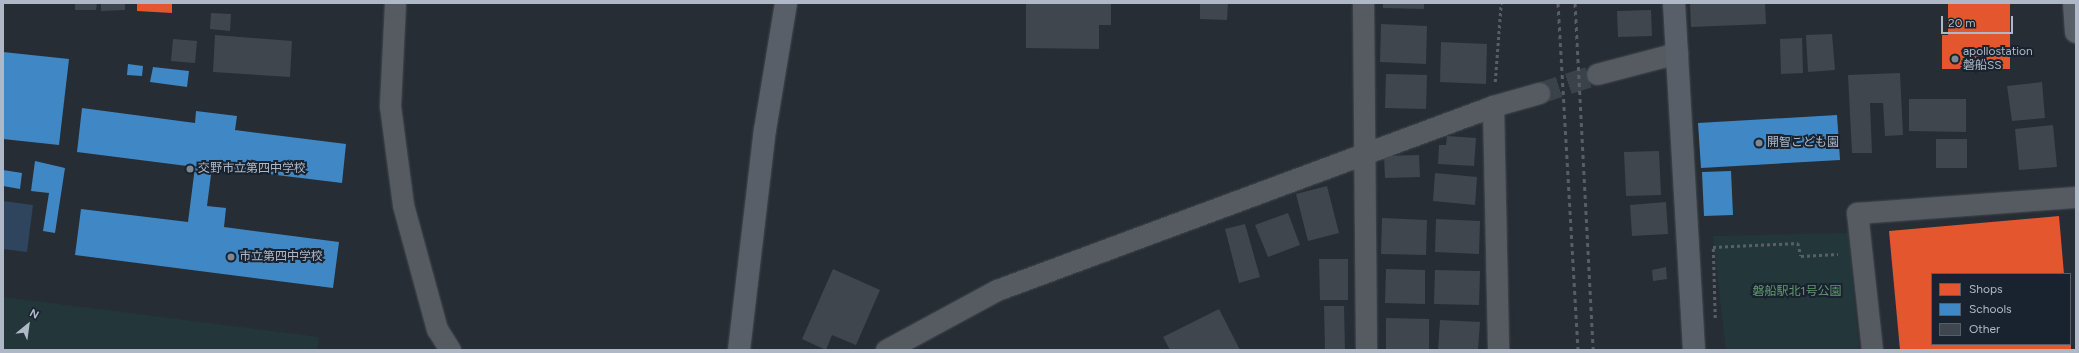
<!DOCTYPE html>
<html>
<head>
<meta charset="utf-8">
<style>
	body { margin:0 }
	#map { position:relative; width:2079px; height:353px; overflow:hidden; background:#262d34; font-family:Figtree,"Noto Sans JP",sans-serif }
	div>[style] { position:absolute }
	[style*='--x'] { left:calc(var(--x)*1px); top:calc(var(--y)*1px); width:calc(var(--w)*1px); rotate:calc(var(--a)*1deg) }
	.green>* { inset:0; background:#23373a }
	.water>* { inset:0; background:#2f445d }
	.shops>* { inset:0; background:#e4572e }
	.schools>* { inset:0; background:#3f88c5 }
	.building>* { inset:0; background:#40464d }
	.street-tunnel>* { height:21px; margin-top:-10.5px; transform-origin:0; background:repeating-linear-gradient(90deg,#3a424a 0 21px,transparent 0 31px) }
	.path>* { height:2.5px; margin-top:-1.25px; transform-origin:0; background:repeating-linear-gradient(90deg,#586066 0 3px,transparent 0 6px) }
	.roads { filter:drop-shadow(0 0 1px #44494f) drop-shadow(0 0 1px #44494f) }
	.street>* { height:21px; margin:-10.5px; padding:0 10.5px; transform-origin:10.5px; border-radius:10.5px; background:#565b62 }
	.secondary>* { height:22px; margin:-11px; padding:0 11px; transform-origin:11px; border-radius:11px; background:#595f68 }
	.rail>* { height:3px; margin-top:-1.5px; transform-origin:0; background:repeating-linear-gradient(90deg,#595e66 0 4px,transparent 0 8px) }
	.dots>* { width:11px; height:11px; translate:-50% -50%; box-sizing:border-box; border:2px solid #19232f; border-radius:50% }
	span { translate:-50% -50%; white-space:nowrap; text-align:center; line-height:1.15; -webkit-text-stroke:4px #19232f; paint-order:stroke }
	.poi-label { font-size:12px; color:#aeb8c7 }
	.left { translate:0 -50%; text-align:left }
	.park-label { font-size:12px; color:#64996e }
	.frame { position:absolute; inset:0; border:4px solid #aeb8c7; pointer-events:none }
	.legend { position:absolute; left:1931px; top:273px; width:140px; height:72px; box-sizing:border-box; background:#19232f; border:1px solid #555f6c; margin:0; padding:5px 7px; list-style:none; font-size:12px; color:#aeb8c7 }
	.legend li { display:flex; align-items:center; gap:8px; height:20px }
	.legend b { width:20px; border:1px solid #555f6c }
	.north { position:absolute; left:8px; top:305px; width:40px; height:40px; -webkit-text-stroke:3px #19232f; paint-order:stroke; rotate:29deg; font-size:11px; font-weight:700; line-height:16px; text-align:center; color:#aeb8c7 }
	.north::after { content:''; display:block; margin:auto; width:14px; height:18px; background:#aeb8c7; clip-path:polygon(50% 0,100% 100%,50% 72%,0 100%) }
	.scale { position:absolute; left:1941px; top:16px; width:72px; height:18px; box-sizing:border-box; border:2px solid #aeb8c7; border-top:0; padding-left:5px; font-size:12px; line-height:14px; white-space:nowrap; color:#aeb8c7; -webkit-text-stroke:3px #19232f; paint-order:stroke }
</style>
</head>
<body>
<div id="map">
	<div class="green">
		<i style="clip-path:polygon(1848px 233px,1859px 350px,1726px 350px,1713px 236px)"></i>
		<i style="clip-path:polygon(3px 297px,319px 337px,317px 350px,3px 350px)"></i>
	</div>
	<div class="water">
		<i style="clip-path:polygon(3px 201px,33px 205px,27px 252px,3px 249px)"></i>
	</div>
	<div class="shops">
		<i style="clip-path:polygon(137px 3px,172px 3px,172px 13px,137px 11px)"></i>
		<i style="clip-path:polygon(1948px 3px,2010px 3px,2010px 69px,1942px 69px,1942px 35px,1948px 35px)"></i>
		<i style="clip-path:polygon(2059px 216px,2064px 274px,1932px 274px,1932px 344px,2071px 344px,2071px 350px,1900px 350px,1889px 231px)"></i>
	</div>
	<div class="schools">
		<i style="clip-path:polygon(3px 52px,69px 59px,59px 145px,3px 139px)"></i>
		<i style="clip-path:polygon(128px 64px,143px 66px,142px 76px,127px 75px)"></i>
		<i style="clip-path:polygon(153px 67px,189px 71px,187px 87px,150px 82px)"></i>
		<i style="clip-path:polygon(82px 108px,195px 123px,196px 111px,237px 116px,235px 130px,346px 144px,342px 183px,212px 167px,207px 206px,226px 208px,224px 227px,339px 242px,333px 288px,75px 255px,81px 209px,188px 222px,195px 167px,77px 152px)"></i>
		<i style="clip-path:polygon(1837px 115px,1840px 160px,1701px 168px,1698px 123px)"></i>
		<i style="clip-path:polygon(35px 161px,65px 168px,55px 233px,43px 231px,49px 193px,31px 191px)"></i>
		<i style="clip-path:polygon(3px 170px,22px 173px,20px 189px,3px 186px)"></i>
		<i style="clip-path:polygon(1731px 171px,1733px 215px,1704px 216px,1702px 172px)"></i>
	</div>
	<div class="building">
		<i style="clip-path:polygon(75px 3px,97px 3px,96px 10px,75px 10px)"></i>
		<i style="clip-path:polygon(101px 3px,125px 3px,125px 10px,101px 11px)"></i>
		<i style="clip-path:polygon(1026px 3px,1111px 3px,1111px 25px,1099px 25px,1099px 49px,1026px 48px)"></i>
		<i style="clip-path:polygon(1200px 3px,1228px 3px,1227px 20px,1200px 19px)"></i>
		<i style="clip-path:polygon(1383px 3px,1424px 3px,1424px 9px,1383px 8px)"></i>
		<i style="clip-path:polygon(1690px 3px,1765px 3px,1766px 24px,1691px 27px)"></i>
		<i style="clip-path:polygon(1651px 10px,1652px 36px,1618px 37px,1617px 11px)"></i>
		<i style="clip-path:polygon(211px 13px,231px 14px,230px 31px,210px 29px)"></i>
		<i style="clip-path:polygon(1381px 24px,1427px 26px,1426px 64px,1380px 62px)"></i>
		<i style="clip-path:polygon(1832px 34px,1835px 70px,1808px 72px,1806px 35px)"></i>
		<i style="clip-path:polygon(215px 35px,292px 41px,290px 77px,213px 72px)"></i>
		<i style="clip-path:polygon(1802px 38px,1803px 73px,1781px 74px,1780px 39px)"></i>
		<i style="clip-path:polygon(173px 39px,197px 41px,195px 63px,171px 61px)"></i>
		<i style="clip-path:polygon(1441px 42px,1487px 44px,1486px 84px,1440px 82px)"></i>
		<i style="clip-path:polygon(1900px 73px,1903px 135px,1885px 136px,1883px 103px,1870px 103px,1872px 153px,1852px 153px,1848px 75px)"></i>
		<i style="clip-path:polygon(1386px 74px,1427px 75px,1426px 109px,1385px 108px)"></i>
		<i style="clip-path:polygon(2042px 82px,2045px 118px,2012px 121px,2007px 86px)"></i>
		<i style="clip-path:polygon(1909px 99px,1966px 99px,1966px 132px,1909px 131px)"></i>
		<i style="clip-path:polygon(2053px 125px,2057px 167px,2019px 170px,2015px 129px)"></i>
		<i style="clip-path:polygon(1447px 136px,1476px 138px,1474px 166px,1438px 164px,1439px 145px,1446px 145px)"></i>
		<i style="clip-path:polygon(1936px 139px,1967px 139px,1967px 168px,1936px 168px)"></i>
		<i style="clip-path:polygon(1659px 151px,1661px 195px,1626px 196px,1624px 152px)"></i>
		<i style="clip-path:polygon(1419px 155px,1420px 177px,1385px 178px,1384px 156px)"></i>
		<i style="clip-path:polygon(1435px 173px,1477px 177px,1475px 205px,1433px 201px)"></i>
		<i style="clip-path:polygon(1327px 186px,1339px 233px,1308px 241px,1296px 194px)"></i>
		<i style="clip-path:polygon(1666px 202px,1668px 234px,1632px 236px,1630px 205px)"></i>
		<i style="clip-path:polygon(1288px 213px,1300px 245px,1268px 257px,1255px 225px)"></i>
		<i style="clip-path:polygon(1382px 218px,1427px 220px,1426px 255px,1381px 254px)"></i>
		<i style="clip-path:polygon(1436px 219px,1480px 221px,1479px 254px,1435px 252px)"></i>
		<i style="clip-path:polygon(1245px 224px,1260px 277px,1239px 283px,1225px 229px)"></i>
		<i style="clip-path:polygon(1319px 259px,1348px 259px,1348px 300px,1320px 300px)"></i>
		<i style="clip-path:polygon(1666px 267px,1667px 279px,1653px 281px,1652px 270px)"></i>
		<i style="clip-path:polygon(833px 269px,880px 290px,856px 345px,832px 335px,826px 350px,802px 339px)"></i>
		<i style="clip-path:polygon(1386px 269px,1425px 270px,1425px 304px,1385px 303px)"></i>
		<i style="clip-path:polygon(1435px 270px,1480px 271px,1479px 305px,1434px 304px)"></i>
		<i style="clip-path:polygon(1324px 306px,1344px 306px,1345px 350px,1325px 350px)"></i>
		<i style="clip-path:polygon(1219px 309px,1240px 350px,1170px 350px,1163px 337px)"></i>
		<i style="clip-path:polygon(1386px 318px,1429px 319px,1429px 350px,1386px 350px)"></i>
		<i style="clip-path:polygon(1440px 320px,1480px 322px,1478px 350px,1438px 350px)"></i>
	</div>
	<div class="street-tunnel">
		<i style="--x:1539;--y:93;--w:61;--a:-18.1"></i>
	</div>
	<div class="path">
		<i style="--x:1495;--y:82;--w:79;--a:-85.7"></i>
		<i style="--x:1715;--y:318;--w:71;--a:-91.6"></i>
		<i style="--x:1713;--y:247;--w:85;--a:-2.7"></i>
		<i style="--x:1798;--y:243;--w:13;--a:77"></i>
		<i style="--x:1801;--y:256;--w:37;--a:-3"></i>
	</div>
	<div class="roads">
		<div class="street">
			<i style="--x:395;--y:3;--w:103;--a:92.8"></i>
			<i style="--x:390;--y:106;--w:100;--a:82.5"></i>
			<i style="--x:403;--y:205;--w:129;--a:74.7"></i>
			<i style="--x:437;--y:329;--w:25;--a:58"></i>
			<i style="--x:1363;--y:3;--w:347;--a:89.5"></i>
			<i style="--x:1597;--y:74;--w:83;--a:-14.7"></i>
			<i style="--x:1493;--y:106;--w:244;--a:88.8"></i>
			<i style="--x:886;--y:350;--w:126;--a:-28.4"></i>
			<i style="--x:997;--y:290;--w:529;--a:-20.35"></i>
			<i style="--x:1493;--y:106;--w:48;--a:-15.8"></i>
			<i style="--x:1872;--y:350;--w:138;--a:-96.2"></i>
			<i style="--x:1857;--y:213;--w:220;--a:-4.2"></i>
		</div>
		<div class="secondary">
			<i style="--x:1674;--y:3;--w:348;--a:86.7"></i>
			<i style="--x:2074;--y:3;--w:29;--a:86"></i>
			<i style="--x:739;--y:350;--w:222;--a:-83.3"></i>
			<i style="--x:765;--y:130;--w:129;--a:-80.6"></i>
		</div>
	</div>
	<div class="rail">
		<i style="--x:1558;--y:3;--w:348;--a:86.7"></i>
		<i style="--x:1575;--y:3;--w:347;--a:87"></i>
	</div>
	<div class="dots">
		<i style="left:1955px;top:59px;background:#7e8794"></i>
		<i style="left:1759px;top:143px;background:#7e8794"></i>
		<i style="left:190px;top:169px;background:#7e8794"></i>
		<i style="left:231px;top:257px;background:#7e8794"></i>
	</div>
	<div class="poi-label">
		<span class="left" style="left:1963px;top:59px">apollostation<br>磐船SS</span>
		<span class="left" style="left:1767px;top:143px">開智こども園</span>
		<span class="left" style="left:198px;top:169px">交野市立第四中学校</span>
		<span class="left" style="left:239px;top:257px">市立第四中学校</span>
	</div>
	<div class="park-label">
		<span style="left:1797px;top:292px">磐船駅北1号公園</span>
	</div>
	<div class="frame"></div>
	<ul class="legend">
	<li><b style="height:11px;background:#e4572e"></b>Shops</li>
	<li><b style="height:11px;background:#3f88c5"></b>Schools</li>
	<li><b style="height:11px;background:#40464d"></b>Other</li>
	</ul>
	<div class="north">N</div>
	<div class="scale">20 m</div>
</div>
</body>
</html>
